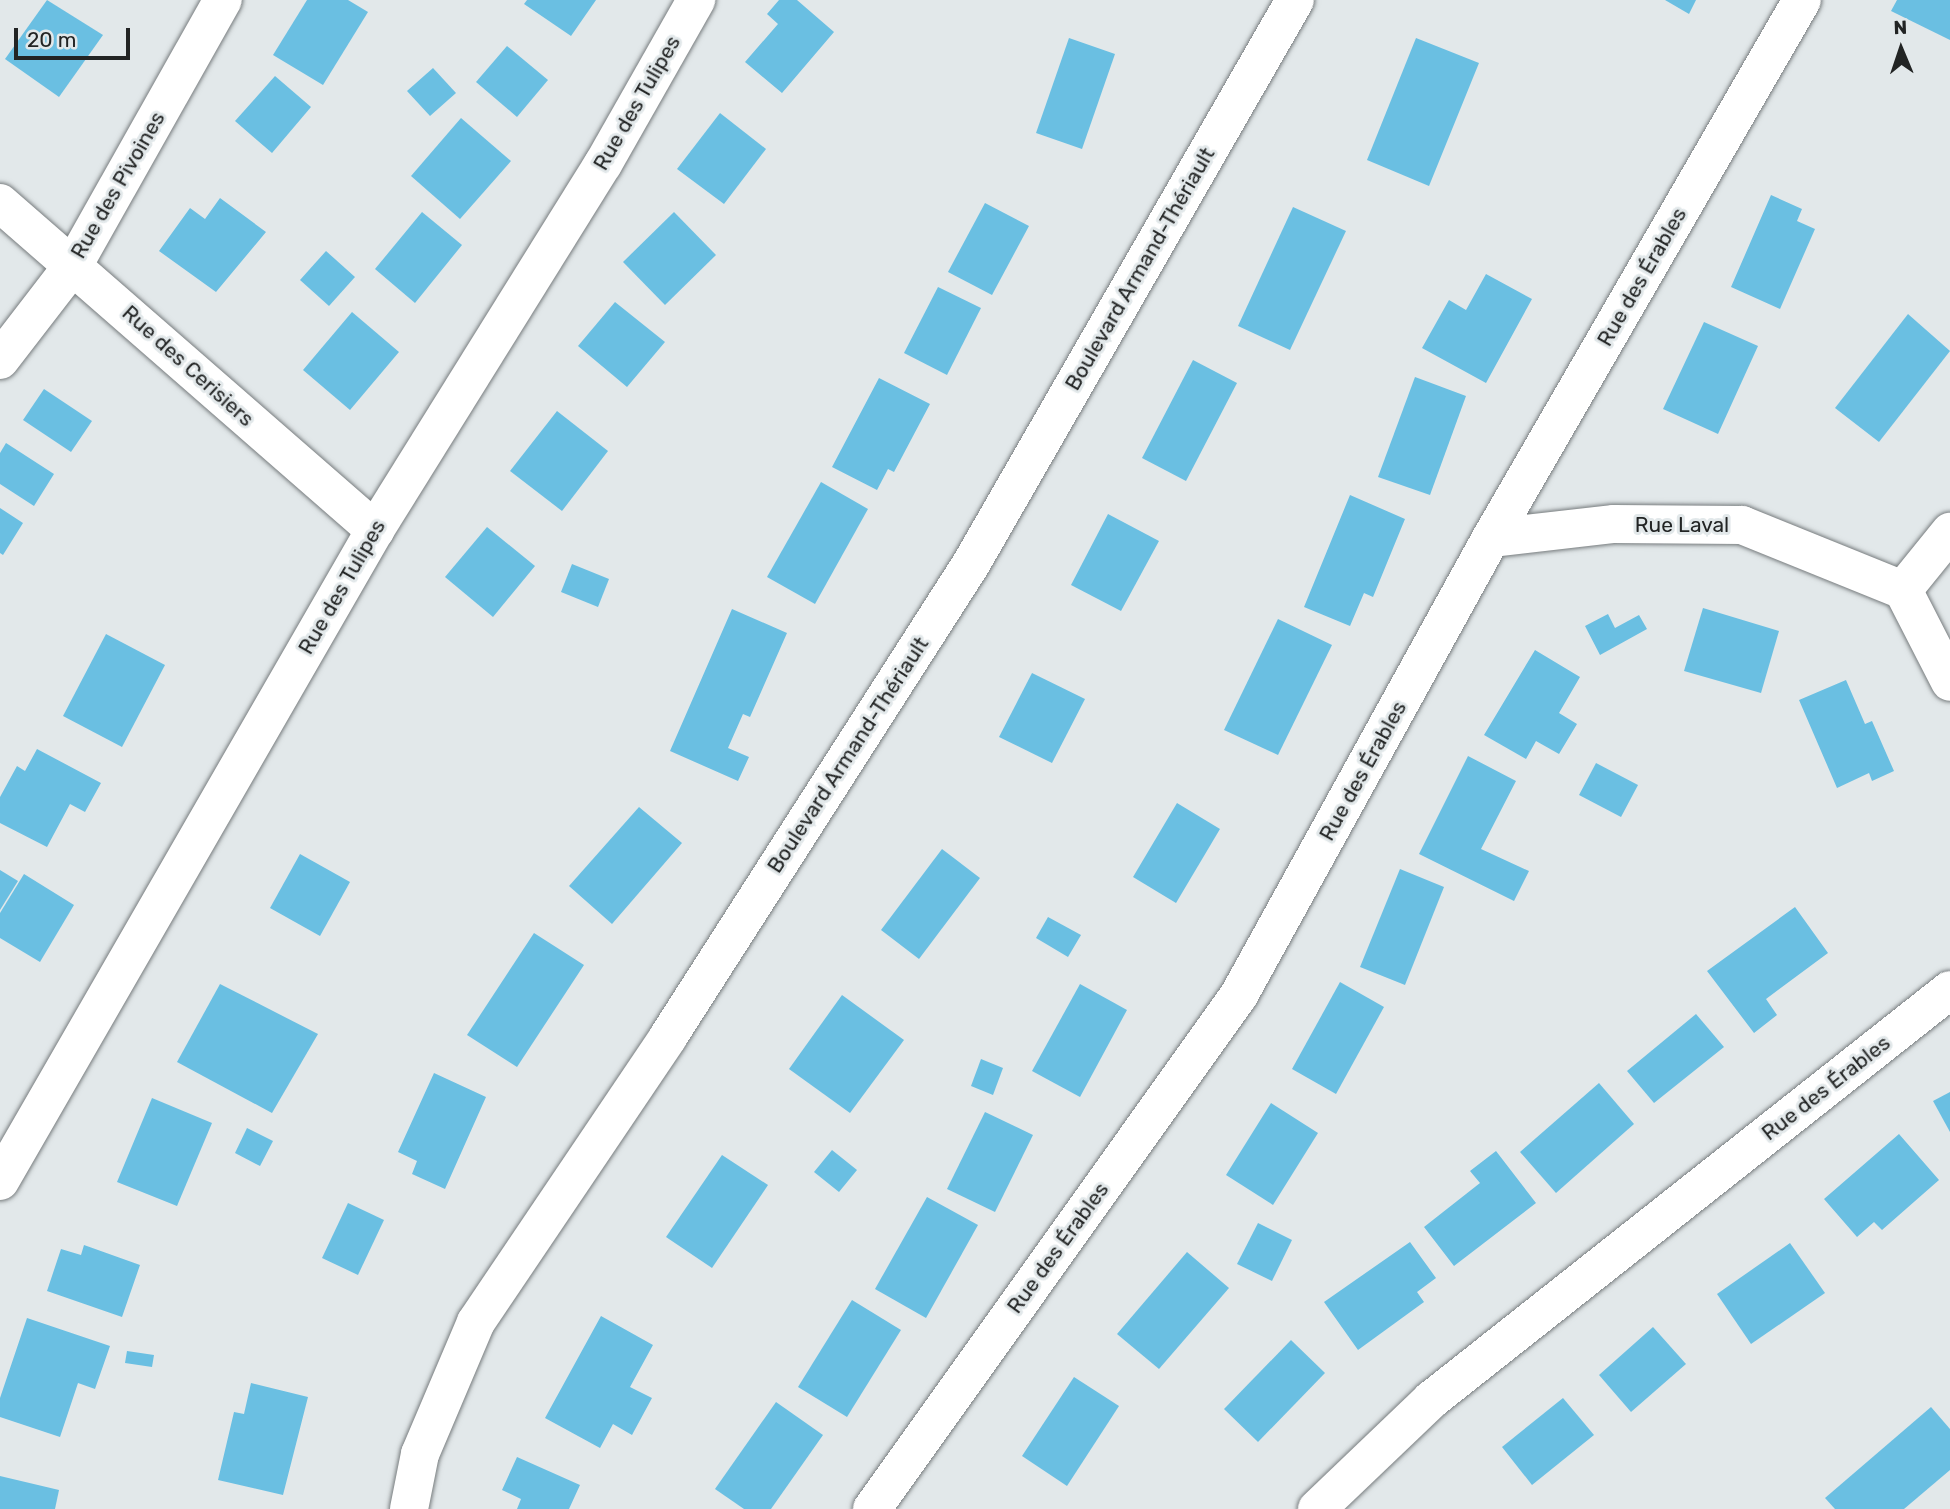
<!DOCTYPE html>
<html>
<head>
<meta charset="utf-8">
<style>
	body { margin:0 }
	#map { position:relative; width:1950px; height:1509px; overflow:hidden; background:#e2e8ea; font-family:Rubik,sans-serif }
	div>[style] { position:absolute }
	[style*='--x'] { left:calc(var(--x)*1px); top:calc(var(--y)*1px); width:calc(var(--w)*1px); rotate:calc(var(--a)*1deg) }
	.building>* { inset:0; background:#6abfe2 }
	.roads { filter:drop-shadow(0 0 2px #777c7e) drop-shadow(0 0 2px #777c7e) }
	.minor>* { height:38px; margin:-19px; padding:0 19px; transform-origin:19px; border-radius:19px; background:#fff }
	.tertiary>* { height:38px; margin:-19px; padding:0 19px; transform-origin:19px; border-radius:19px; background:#fff }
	span { translate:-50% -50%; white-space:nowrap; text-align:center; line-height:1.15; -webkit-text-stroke:6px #e2e8ea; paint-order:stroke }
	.street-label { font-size:21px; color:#222424 }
	.north { position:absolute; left:1866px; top:14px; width:70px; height:70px; -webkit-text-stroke:5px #e2e8ea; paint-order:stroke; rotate:358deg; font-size:19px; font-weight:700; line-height:28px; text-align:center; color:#222424 }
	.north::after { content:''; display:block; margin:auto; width:24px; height:32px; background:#222424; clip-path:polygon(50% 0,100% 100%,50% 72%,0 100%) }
	.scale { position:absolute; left:14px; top:28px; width:116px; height:32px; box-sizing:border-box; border:4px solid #222424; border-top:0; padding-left:9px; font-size:21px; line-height:24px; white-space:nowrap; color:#222424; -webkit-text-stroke:5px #e2e8ea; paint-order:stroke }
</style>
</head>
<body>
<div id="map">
	<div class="building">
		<i style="clip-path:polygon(47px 0,103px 35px,59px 97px,5px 59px)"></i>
		<i style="clip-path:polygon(307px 0,348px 0,368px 12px,323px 85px,273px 55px)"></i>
		<i style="clip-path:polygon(527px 0,596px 0,571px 36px,524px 4px)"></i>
		<i style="clip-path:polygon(779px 0,797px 0,834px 32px,782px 93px,745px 62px,778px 24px,767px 14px)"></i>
		<i style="clip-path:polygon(1665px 0,1696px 0,1689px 14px)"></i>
		<i style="clip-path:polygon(1897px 0,1950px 0,1950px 40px,1891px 11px)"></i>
		<i style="clip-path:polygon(1069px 38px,1115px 54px,1082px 149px,1036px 133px)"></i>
		<i style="clip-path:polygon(1416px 38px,1479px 63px,1429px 186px,1367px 160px)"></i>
		<i style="clip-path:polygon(507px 46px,548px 80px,517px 117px,476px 82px)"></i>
		<i style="clip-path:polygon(433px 68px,456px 93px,430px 116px,407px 91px)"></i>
		<i style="clip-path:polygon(275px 76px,311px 107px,272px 153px,235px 121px)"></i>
		<i style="clip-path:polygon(720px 113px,766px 149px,724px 204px,677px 169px)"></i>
		<i style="clip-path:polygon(461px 118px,511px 161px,460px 219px,411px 176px)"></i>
		<i style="clip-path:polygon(1771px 195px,1802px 209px,1797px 221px,1815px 229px,1780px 309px,1731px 287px)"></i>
		<i style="clip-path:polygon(220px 198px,266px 232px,216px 292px,159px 251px,190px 208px,205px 219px)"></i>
		<i style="clip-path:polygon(985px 203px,1029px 226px,992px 295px,948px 272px)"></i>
		<i style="clip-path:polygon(1293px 207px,1346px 231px,1290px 350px,1238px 326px)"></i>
		<i style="clip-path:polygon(422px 212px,462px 245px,415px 303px,375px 269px)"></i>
		<i style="clip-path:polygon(674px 212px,716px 255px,665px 305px,623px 262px)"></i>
		<i style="clip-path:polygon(326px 251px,355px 277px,329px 306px,300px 280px)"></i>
		<i style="clip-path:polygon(1486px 274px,1532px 299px,1486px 383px,1422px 348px,1449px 300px,1466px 310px)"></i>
		<i style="clip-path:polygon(938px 287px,981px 308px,947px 375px,904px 353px)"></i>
		<i style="clip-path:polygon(615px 302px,665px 342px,627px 387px,578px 346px)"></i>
		<i style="clip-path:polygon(352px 312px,399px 352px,350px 410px,303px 370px)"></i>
		<i style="clip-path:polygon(1908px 314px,1950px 351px,1879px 442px,1835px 408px)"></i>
		<i style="clip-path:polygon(1704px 322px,1758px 346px,1718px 434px,1663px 409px)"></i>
		<i style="clip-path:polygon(1193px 360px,1237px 383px,1186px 481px,1142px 458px)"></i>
		<i style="clip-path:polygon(1415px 377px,1466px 396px,1430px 495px,1378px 477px)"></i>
		<i style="clip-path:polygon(879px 378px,930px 404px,894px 472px,888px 469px,877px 490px,832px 467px)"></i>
		<i style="clip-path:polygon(44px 389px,92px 421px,71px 452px,23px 420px)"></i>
		<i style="clip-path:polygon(557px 411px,608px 451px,562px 511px,510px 471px)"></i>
		<i style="clip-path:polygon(6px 443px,54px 474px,34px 506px,0 484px,0 453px)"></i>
		<i style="clip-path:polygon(821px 482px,868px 509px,815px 604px,767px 577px)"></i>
		<i style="clip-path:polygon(1350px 495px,1405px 519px,1373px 597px,1364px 593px,1350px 626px,1304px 607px)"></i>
		<i style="clip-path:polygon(0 508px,23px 523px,3px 555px,0 553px)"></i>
		<i style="clip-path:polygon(1108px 514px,1159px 541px,1121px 611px,1071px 585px)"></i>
		<i style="clip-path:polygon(487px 527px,535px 566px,493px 617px,445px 577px)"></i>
		<i style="clip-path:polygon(572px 564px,609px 579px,598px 607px,561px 592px)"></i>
		<i style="clip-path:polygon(1703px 608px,1779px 631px,1761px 693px,1684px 671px)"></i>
		<i style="clip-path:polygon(732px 609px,787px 633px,750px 717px,743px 714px,728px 748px,749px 757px,738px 781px,670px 751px)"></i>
		<i style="clip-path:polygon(1608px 614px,1615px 628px,1639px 615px,1647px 629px,1600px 655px,1585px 626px)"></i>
		<i style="clip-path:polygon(1278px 619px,1332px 645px,1278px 755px,1224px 730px)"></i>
		<i style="clip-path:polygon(106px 634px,165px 665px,122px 747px,63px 716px)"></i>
		<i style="clip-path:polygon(1535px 650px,1580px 677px,1559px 713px,1577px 724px,1559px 754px,1536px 741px,1526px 759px,1484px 735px)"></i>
		<i style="clip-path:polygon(1032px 673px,1085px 699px,1052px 763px,999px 737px)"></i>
		<i style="clip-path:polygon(1846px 680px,1865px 724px,1872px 721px,1894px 771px,1872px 781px,1869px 773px,1837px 788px,1799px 700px)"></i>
		<i style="clip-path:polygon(37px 749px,101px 783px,85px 812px,70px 804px,47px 847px,0 823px,0 797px,17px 766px,25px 771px)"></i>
		<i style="clip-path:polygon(1468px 756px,1516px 781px,1481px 849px,1529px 871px,1514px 901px,1419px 854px)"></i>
		<i style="clip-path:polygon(1596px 763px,1638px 785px,1621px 817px,1579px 795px)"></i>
		<i style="clip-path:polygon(1177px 803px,1220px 829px,1176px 903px,1133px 877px)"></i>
		<i style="clip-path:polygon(639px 807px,682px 843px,612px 924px,569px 886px)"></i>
		<i style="clip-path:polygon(942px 849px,980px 878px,919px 959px,881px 930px)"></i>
		<i style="clip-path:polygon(300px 854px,350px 882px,320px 936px,270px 908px)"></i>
		<i style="clip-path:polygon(1400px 869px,1444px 887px,1405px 985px,1360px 967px)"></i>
		<i style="clip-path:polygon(0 870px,18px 881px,0 910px)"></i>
		<i style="clip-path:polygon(24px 874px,74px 905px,40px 962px,0 938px,0 913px)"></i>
		<i style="clip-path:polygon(1795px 907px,1828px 953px,1766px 999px,1777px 1015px,1754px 1033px,1707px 971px)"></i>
		<i style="clip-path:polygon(1048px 917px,1081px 935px,1068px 957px,1036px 938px)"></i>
		<i style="clip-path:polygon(534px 933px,584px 965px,517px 1067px,467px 1035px)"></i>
		<i style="clip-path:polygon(1340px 982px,1384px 1007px,1336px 1094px,1292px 1069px)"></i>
		<i style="clip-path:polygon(220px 984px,318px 1034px,272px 1113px,177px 1062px)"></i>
		<i style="clip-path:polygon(1080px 984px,1127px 1010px,1080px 1097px,1032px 1071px)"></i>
		<i style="clip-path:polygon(842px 995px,904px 1040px,850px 1113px,789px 1069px)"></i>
		<i style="clip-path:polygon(1696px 1014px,1724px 1047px,1654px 1103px,1627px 1071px)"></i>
		<i style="clip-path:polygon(981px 1059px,1003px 1068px,993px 1095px,971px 1086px)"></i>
		<i style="clip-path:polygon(434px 1073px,486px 1097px,445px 1189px,412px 1174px,417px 1161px,398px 1152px)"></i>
		<i style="clip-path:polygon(1599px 1083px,1634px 1124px,1556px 1193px,1520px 1152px)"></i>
		<i style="clip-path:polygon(1950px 1092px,1950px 1132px,1933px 1101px)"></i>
		<i style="clip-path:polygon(152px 1098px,212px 1123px,177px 1206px,117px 1182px)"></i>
		<i style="clip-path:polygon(1271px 1103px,1318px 1133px,1273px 1205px,1226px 1175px)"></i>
		<i style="clip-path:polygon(985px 1112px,1033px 1135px,995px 1212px,947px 1189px)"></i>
		<i style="clip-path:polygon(247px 1128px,273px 1141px,260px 1166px,235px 1153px)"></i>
		<i style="clip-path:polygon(1899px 1134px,1939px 1180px,1882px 1230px,1874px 1222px,1857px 1237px,1824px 1199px)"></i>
		<i style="clip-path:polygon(832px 1150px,857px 1170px,839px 1192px,814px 1172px)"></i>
		<i style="clip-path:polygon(1496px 1151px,1536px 1203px,1454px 1266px,1424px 1227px,1480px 1183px,1470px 1171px)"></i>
		<i style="clip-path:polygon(722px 1155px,768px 1185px,712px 1268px,666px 1237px)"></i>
		<i style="clip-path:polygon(927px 1197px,978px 1225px,926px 1318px,875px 1289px)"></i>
		<i style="clip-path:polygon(348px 1203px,384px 1220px,358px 1275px,322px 1258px)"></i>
		<i style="clip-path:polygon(1258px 1223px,1292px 1240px,1272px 1281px,1237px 1264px)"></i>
		<i style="clip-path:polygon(1410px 1242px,1436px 1278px,1417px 1292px,1424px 1302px,1358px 1350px,1324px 1302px)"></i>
		<i style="clip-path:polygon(1790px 1243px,1825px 1293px,1751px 1344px,1717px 1294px)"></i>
		<i style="clip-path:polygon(84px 1245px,140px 1265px,122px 1317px,47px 1291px,61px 1249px,81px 1255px)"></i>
		<i style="clip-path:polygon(1187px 1252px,1229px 1288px,1159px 1369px,1117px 1334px)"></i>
		<i style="clip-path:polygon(852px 1300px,901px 1330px,847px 1417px,798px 1387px)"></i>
		<i style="clip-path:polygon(601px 1316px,653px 1345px,630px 1387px,652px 1398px,632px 1435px,613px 1424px,600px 1448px,545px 1418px)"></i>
		<i style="clip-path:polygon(27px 1318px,110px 1346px,95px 1389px,78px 1383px,60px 1437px,0 1417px,0 1398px)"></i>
		<i style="clip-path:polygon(1653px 1327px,1686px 1364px,1631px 1412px,1599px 1375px)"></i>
		<i style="clip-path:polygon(1291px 1340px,1325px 1373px,1258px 1442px,1224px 1409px)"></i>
		<i style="clip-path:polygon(127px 1351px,154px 1355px,152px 1367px,125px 1363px)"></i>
		<i style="clip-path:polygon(1074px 1377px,1119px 1406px,1067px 1486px,1022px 1456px)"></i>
		<i style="clip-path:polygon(251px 1383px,308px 1397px,283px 1495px,218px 1480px,234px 1412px,244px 1414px)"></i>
		<i style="clip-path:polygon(1563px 1398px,1594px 1435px,1532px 1485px,1502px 1447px)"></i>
		<i style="clip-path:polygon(776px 1402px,823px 1435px,771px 1509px,744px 1509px,715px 1489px)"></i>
		<i style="clip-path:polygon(1931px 1407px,1950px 1429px,1950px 1470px,1904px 1509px,1835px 1509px,1825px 1498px)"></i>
		<i style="clip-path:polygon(517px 1457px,580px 1485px,569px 1509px,517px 1509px,521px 1499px,502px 1490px)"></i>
		<i style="clip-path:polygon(0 1476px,59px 1490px,55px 1509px,0 1509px)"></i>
	</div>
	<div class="roads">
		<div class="minor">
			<i style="--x:0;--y:203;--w:498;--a:41.1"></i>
			<i style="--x:0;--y:360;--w:121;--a:-52.4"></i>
			<i style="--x:74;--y:264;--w:303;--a:-60.6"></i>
			<i style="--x:1491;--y:538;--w:124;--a:-6.5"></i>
			<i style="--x:1614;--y:524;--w:128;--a:0.4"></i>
			<i style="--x:1742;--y:525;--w:174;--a:22"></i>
			<i style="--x:1903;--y:590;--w:103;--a:62.9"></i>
			<i style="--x:1903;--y:590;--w:75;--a:-51"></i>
			<i style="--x:0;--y:1181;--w:751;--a:-60.06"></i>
			<i style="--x:375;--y:530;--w:431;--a:-58.1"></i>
			<i style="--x:603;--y:164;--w:189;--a:-60.4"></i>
			<i style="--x:872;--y:1509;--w:632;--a:-54.47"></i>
			<i style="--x:1239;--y:995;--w:522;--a:-61.13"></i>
			<i style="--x:1491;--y:538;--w:621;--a:-59.97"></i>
			<i style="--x:1317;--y:1509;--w:158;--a:-43.7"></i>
			<i style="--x:1431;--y:1400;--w:661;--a:-38.31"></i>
		</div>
		<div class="tertiary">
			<i style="--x:409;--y:1509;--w:56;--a:-78.7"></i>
			<i style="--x:420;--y:1454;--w:143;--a:-67"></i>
			<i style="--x:476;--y:1322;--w:344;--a:-56"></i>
			<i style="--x:668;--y:1037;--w:562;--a:-57.36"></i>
			<i style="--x:971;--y:564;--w:650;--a:-60.12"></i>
		</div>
	</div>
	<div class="street-label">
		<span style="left:637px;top:103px;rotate:-60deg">Rue des Tulipes</span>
		<span style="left:118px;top:185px;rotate:-60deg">Rue des Pivoines</span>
		<span style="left:1140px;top:269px;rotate:-60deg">Boulevard Armand-Thériault</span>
		<span style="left:1642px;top:277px;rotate:-60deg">Rue des Érables</span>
		<span style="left:188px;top:366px;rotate:42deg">Rue des Cerisiers</span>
		<span style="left:1682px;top:525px">Rue Laval</span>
		<span style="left:342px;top:587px;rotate:-60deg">Rue des Tulipes</span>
		<span style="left:848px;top:755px;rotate:-57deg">Boulevard Armand-Thériault</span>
		<span style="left:1363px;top:771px;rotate:-61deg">Rue des Érables</span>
		<span style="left:1826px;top:1088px;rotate:-38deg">Rue des Érables</span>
		<span style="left:1058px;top:1248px;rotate:-54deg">Rue des Érables</span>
	</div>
	<div class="north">N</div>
	<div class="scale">20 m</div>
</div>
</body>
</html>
